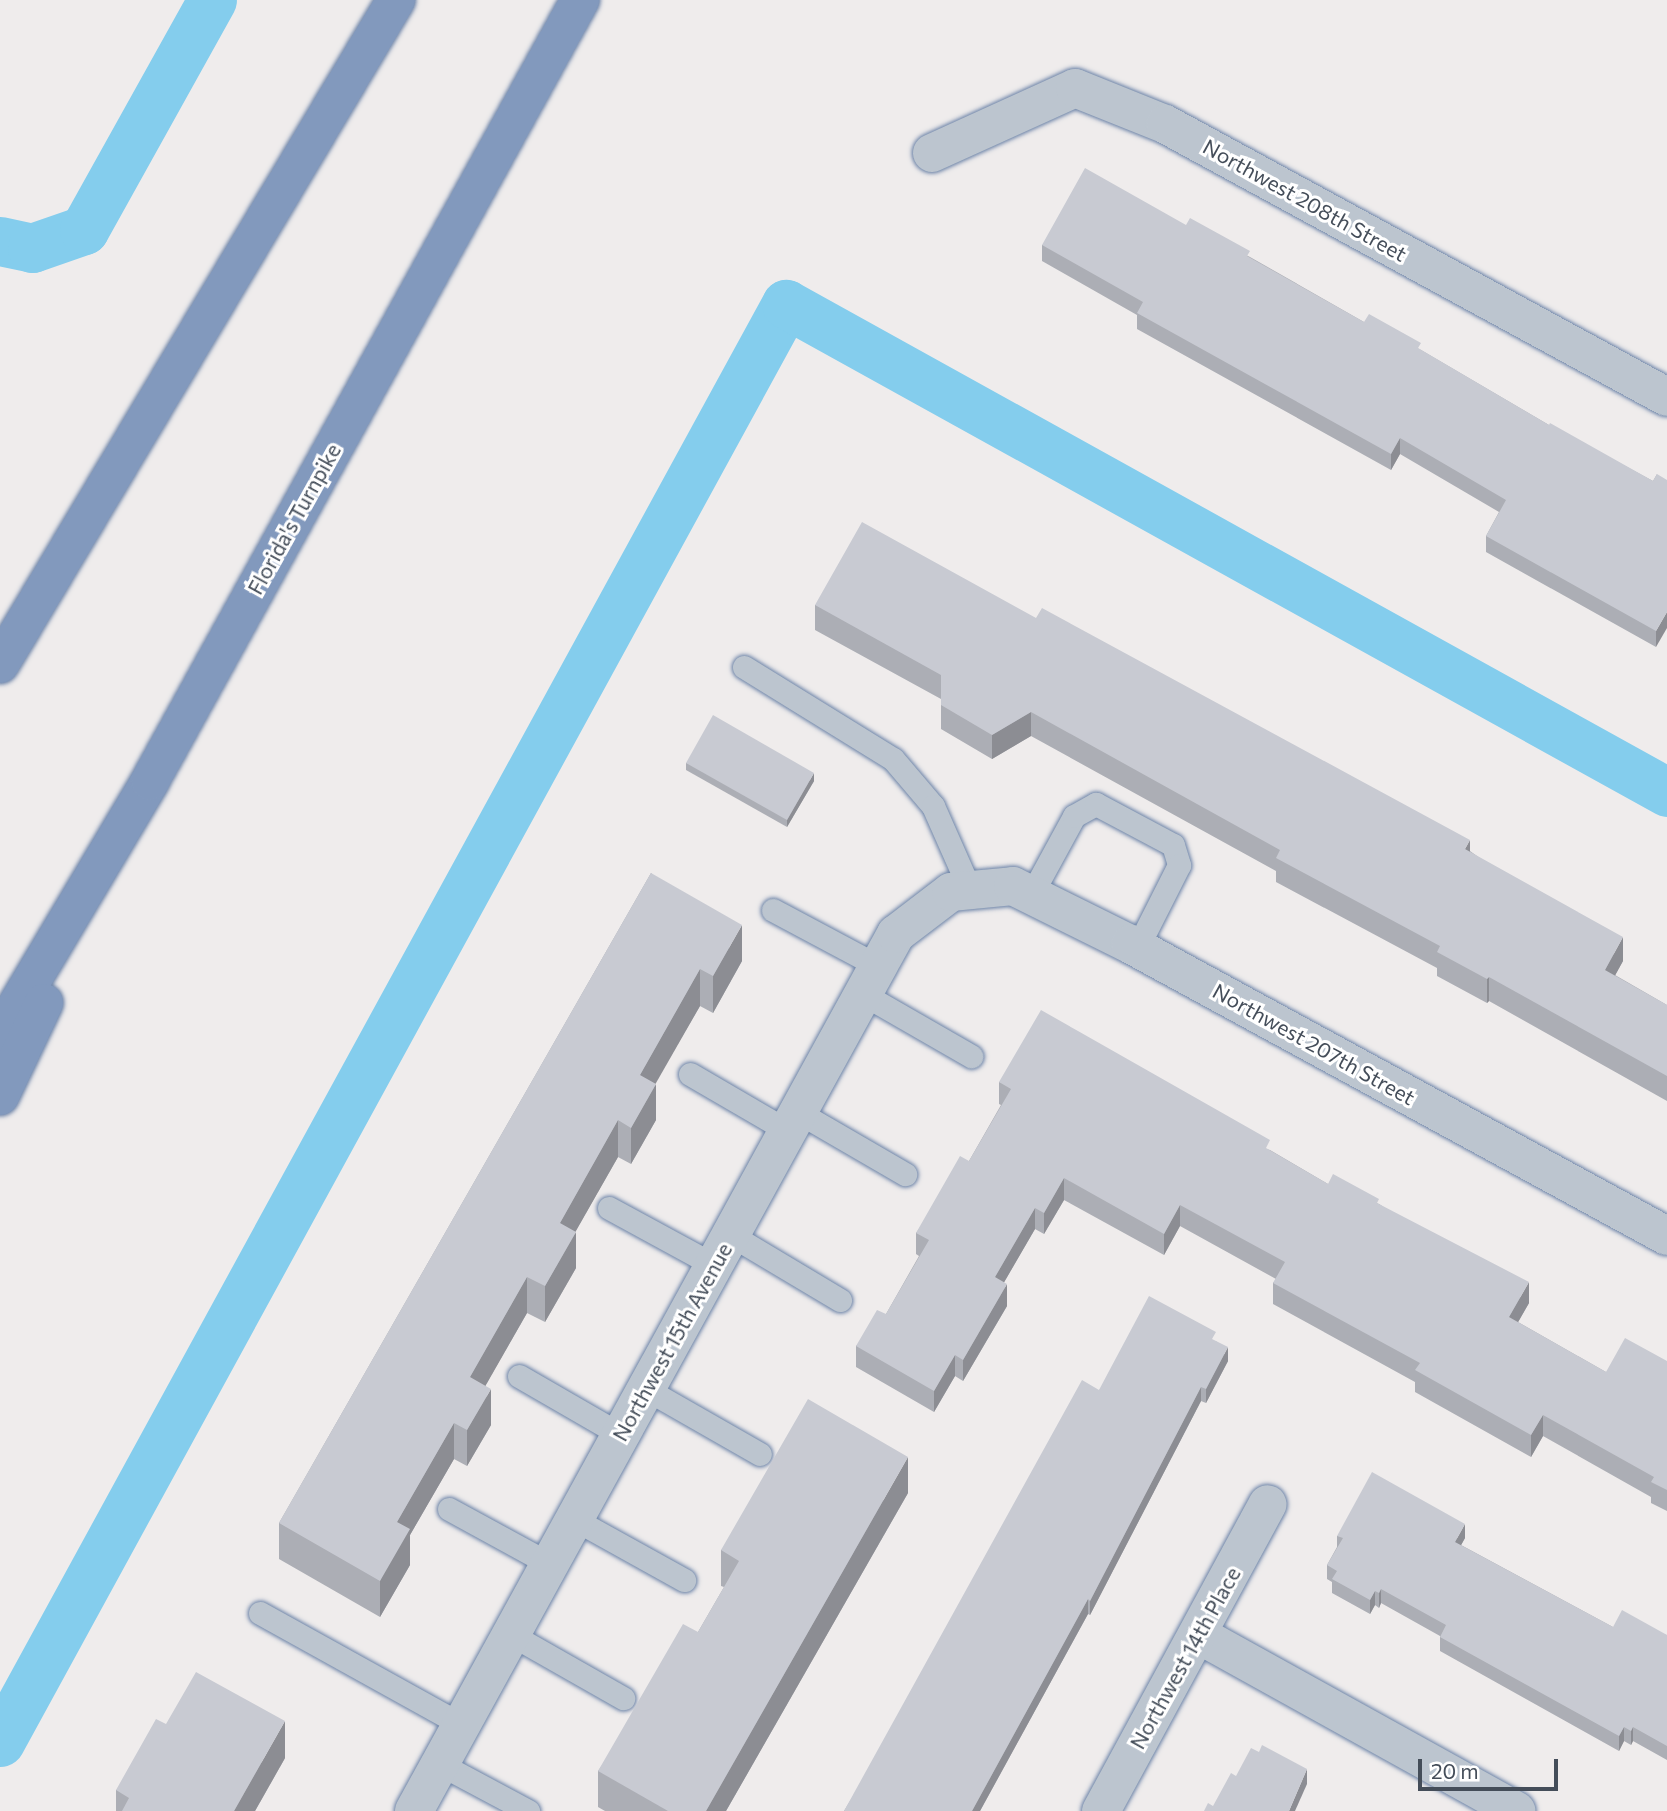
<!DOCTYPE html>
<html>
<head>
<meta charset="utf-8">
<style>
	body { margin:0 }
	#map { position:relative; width:1667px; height:1811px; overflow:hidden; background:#efecec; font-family:Commissioner,sans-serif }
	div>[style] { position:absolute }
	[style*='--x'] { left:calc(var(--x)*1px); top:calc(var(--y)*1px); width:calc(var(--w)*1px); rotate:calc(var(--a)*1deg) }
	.canal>* { height:49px; margin:-24.5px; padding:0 24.5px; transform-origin:24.5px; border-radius:24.5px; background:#84cded }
	.roads { filter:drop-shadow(0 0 2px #6d84a8) drop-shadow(0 0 2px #6d84a8) }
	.lane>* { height:23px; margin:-11.5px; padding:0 11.5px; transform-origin:11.5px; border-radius:11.5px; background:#bcc5cf }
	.street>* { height:38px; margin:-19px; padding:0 19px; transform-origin:19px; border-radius:19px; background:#bcc5cf }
	.highway>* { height:38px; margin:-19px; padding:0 19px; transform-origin:19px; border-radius:19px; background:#8299bd }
	.wall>* { inset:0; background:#acaeb5 }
	.shaded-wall>* { inset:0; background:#8c8d93 }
	.building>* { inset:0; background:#c8cad2 }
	span { translate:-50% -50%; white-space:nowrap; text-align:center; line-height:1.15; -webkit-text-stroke:6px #fff; paint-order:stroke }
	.street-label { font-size:21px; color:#444d59 }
	.scale { position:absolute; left:1418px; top:1759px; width:140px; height:32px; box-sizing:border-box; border:4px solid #444d59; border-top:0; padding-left:9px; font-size:21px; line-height:24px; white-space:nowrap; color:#444d59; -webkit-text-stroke:5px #fff; paint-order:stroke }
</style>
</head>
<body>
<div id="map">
	<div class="canal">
		<i style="--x:0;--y:241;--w:33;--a:12"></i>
		<i style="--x:32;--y:248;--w:55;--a:-19.1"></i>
		<i style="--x:84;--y:230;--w:263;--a:-60.9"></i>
		<i style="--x:0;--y:1742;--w:1639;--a:-61.34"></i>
		<i style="--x:786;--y:304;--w:1007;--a:28.98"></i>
	</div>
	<div class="roads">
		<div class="lane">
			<i style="--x:744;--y:667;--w:175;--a:31.7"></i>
			<i style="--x:893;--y:759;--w:62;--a:49.6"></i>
			<i style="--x:933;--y:806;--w:92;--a:66.2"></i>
			<i style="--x:1031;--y:895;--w:90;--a:-61.4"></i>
			<i style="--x:1074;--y:816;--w:25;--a:-29"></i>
			<i style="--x:1096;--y:804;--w:87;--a:28"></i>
			<i style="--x:1173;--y:845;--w:21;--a:73"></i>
			<i style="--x:1179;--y:865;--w:93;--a:116.8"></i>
			<i style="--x:773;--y:910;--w:119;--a:28.1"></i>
			<i style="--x:863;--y:994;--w:125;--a:29.9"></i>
			<i style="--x:690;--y:1074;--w:113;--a:30.2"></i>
			<i style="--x:798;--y:1112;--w:124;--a:30.1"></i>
			<i style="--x:609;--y:1208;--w:119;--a:28.5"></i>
			<i style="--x:731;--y:1235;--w:127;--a:30.8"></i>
			<i style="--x:519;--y:1376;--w:118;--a:30"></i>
			<i style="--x:646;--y:1389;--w:131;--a:29.7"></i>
			<i style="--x:449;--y:1509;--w:115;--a:28.6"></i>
			<i style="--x:574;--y:1519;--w:126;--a:29"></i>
			<i style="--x:260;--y:1613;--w:231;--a:29"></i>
			<i style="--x:512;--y:1635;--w:128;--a:29.6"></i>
			<i style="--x:440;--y:1764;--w:100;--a:28.1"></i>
		</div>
		<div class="street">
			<i style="--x:932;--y:153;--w:157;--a:-24.4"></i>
			<i style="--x:1075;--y:88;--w:97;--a:21.8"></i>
			<i style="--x:1165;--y:124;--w:571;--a:28.54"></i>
			<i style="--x:1199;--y:1635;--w:363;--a:29"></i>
			<i style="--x:414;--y:1811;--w:1001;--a:-61.21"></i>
			<i style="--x:896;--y:934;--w:69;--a:-37.4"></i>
			<i style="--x:951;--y:892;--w:62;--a:-5.5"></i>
			<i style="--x:1013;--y:886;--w:131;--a:26.4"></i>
			<i style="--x:1130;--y:944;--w:611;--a:28.54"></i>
			<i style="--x:1101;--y:1811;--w:349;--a:-61.5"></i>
		</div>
		<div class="highway">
			<i style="--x:0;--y:664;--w:773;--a:-59.19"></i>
			<i style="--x:0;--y:1034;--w:294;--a:-59.3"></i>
			<i style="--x:150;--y:781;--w:892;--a:-61.16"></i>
			<i style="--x:0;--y:1096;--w:103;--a:-64.7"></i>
		</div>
	</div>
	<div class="wall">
		<i style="clip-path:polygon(1186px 225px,1250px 257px,1364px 322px,1421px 350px,1549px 425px,1653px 481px,1657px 474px,1656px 647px,1486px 552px,1486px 536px,1499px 512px,1400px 454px,1391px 470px,1137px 329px,1137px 315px,1042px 261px,1042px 245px)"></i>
		<i style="clip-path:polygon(815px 605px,1036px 618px,1470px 851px,1623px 961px,1615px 975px,1667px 1005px,1667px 1101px,1489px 1001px,1487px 1003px,1437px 976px,1437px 968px,1276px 882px,1276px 871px,1031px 736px,992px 759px,941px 729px,941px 699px,815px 630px)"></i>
		<i style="clip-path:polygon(686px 763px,814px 781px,787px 827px,686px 770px)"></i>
		<i style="clip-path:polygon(651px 873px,742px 961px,713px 1013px,700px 1006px,655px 1083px,656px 1120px,631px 1164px,618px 1157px,575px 1232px,576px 1268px,545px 1322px,527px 1313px,485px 1386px,491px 1425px,467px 1466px,454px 1459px,410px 1535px,410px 1565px,380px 1617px,279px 1559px,279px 1523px)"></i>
		<i style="clip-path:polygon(999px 1082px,1270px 1150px,1328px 1184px,1379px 1204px,1529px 1303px,1518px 1322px,1606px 1372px,1667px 1361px,1667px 1511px,1651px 1503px,1651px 1497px,1543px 1436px,1531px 1457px,1415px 1392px,1415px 1382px,1273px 1304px,1273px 1283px,1276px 1279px,1180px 1226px,1164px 1255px,1064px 1200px,1044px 1234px,1035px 1229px,1004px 1282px,1007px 1306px,963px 1381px,955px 1376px,934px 1412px,856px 1367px,856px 1346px,886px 1314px,919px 1256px,916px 1254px,916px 1233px,969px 1161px,1001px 1105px,999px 1104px)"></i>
		<i style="clip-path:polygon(1216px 1341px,1228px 1361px,1206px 1403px,1201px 1401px,1090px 1615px,1088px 1614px,980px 1811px,844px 1811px,1099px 1390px)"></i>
		<i style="clip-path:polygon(908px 1493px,726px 1811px,605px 1811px,598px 1807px,598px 1771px,698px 1632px,724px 1587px,721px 1586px,721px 1550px)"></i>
		<i style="clip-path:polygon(1337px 1536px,1465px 1538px,1461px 1545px,1613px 1627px,1667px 1635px,1667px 1760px,1633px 1741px,1631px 1745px,1624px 1741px,1619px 1751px,1440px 1651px,1440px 1636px,1381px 1603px,1379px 1608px,1375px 1605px,1370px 1614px,1332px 1593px,1332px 1582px,1327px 1579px,1327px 1565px,1337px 1547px)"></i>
		<i style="clip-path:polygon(285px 1758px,255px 1811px,116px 1811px,116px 1790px)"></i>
	</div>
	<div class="shaded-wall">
		<i style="clip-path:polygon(1400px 438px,1400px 454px,1391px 470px,1391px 454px)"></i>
		<i style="clip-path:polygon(1667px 612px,1667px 628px,1656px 647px,1656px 631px)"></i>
		<i style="clip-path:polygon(1031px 712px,1031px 736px,992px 759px,992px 735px)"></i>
		<i style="clip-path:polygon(814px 773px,814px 781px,787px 827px,787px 820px)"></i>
		<i style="clip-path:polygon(1470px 840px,1470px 864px,1465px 849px)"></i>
		<i style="clip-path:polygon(742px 925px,742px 961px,713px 1013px,713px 976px)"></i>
		<i style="clip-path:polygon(1623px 937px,1623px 961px,1605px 994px,1605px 970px)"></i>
		<i style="clip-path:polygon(700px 969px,700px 1006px,640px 1111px,640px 1075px)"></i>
		<i style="clip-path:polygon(1489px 977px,1489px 1001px,1487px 1003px,1487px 979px)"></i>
		<i style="clip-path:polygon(656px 1084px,656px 1120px,631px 1164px,631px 1128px)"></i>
		<i style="clip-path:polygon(618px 1120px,618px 1157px,560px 1259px,560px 1223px)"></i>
		<i style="clip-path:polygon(1064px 1178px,1064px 1200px,1044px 1234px,1044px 1213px)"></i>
		<i style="clip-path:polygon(1180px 1205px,1180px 1226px,1164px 1255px,1164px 1234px)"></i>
		<i style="clip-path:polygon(1035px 1208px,1035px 1229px,995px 1298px,995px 1277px)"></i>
		<i style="clip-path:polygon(576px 1232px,576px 1268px,545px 1322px,545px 1286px)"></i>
		<i style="clip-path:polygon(527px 1277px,527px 1313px,470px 1413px,470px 1377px)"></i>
		<i style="clip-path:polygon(1529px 1282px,1529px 1303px,1509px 1338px,1509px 1317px)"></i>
		<i style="clip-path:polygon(1007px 1284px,1007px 1306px,963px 1381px,963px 1360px)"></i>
		<i style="clip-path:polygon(1228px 1347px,1228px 1361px,1206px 1403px,1206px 1389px)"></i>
		<i style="clip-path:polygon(955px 1355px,955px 1376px,934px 1412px,934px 1391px)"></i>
		<i style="clip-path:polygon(1201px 1387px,1201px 1401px,1090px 1615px,1090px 1601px)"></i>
		<i style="clip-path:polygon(491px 1389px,491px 1425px,467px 1466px,467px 1430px)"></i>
		<i style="clip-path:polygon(1543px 1415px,1543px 1436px,1531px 1457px,1531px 1435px)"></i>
		<i style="clip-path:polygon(454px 1423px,454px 1459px,410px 1535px,410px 1565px,380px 1617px,380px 1581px,397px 1522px)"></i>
		<i style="clip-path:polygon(908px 1457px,908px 1493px,726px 1811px,706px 1811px)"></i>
		<i style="clip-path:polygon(1465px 1524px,1465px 1538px,1455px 1556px,1455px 1542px)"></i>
		<i style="clip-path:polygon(1381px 1589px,1381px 1603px,1379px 1608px,1379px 1593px)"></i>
		<i style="clip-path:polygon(1375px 1591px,1375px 1605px,1370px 1614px,1370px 1600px)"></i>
		<i style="clip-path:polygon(1088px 1599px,1088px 1614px,980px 1811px,972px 1811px)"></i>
		<i style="clip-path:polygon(285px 1721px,285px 1758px,255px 1811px,234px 1811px)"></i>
		<i style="clip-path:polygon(1624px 1727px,1624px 1741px,1619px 1751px,1619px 1736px)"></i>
		<i style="clip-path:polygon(1633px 1727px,1633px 1741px,1631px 1745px,1631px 1731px)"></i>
		<i style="clip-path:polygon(1307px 1769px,1307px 1784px,1295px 1811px,1289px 1811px)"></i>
	</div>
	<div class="building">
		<i style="clip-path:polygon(1085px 168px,1186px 225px,1190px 218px,1250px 251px,1247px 256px,1364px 322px,1369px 314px,1421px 343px,1418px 348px,1549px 425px,1550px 423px,1653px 481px,1657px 474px,1667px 480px,1667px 612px,1656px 631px,1486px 536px,1506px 500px,1400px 438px,1391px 454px,1137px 313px,1143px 302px,1042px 245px)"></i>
		<i style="clip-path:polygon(862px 522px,1036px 618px,1042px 608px,1470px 840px,1465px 849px,1623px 937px,1605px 970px,1667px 1005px,1667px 1076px,1489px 977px,1487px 979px,1437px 952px,1440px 946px,1276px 858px,1280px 850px,1031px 712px,992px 735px,941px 705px,941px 675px,815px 605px)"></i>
		<i style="clip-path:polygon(713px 715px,814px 773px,787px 820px,686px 763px)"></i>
		<i style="clip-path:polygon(651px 873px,742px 925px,713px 976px,700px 969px,640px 1075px,656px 1084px,631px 1128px,618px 1120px,560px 1223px,576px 1232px,545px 1286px,527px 1277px,470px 1377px,491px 1389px,467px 1430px,454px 1423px,397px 1522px,410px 1529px,380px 1581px,279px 1523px)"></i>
		<i style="clip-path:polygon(1041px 1010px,1270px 1140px,1266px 1148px,1328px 1184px,1333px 1174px,1379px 1199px,1377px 1203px,1529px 1282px,1509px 1317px,1606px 1372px,1625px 1338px,1667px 1361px,1667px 1490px,1651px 1482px,1654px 1477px,1543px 1415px,1531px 1435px,1415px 1370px,1420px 1363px,1273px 1283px,1285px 1262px,1180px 1205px,1164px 1234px,1064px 1178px,1044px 1213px,1035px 1208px,995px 1277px,1007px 1284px,963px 1360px,955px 1355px,934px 1391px,856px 1346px,877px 1310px,886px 1314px,929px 1240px,916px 1233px,960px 1156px,969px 1161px,1011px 1089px,999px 1082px)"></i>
		<i style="clip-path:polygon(1149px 1296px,1216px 1332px,1212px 1339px,1228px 1347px,1206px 1389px,1201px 1387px,1090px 1601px,1088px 1599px,972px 1811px,844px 1811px,1082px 1380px,1099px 1390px)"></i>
		<i style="clip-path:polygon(808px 1399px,908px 1457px,706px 1811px,668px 1811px,598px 1771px,683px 1624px,698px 1632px,739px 1561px,721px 1550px)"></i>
		<i style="clip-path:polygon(1372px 1472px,1465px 1524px,1455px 1542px,1613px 1627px,1622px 1610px,1667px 1635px,1667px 1746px,1633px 1727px,1631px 1731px,1624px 1727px,1619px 1736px,1440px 1637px,1446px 1625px,1381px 1589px,1379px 1593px,1375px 1591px,1370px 1600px,1332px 1579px,1337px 1571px,1327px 1565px,1343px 1538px,1337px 1536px)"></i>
		<i style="clip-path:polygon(196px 1672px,285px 1721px,234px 1811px,122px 1811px,129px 1798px,116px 1790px,156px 1719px,166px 1724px)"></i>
		<i style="clip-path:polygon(1262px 1745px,1307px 1769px,1289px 1811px,1204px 1811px,1208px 1803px,1213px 1806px,1231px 1773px,1236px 1776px,1251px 1748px,1259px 1752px)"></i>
	</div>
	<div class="street-label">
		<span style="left:1305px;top:200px;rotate:29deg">Northwest 208th Street</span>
		<span style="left:294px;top:519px;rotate:-61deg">Florida's Turnpike</span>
		<span style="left:1314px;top:1044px;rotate:29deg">Northwest 207th Street</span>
		<span style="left:672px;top:1342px;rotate:-61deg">Northwest 15th Avenue</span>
		<span style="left:1185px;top:1658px;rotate:-61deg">Northwest 14th Place</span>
	</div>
	<div class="scale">20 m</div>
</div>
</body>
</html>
